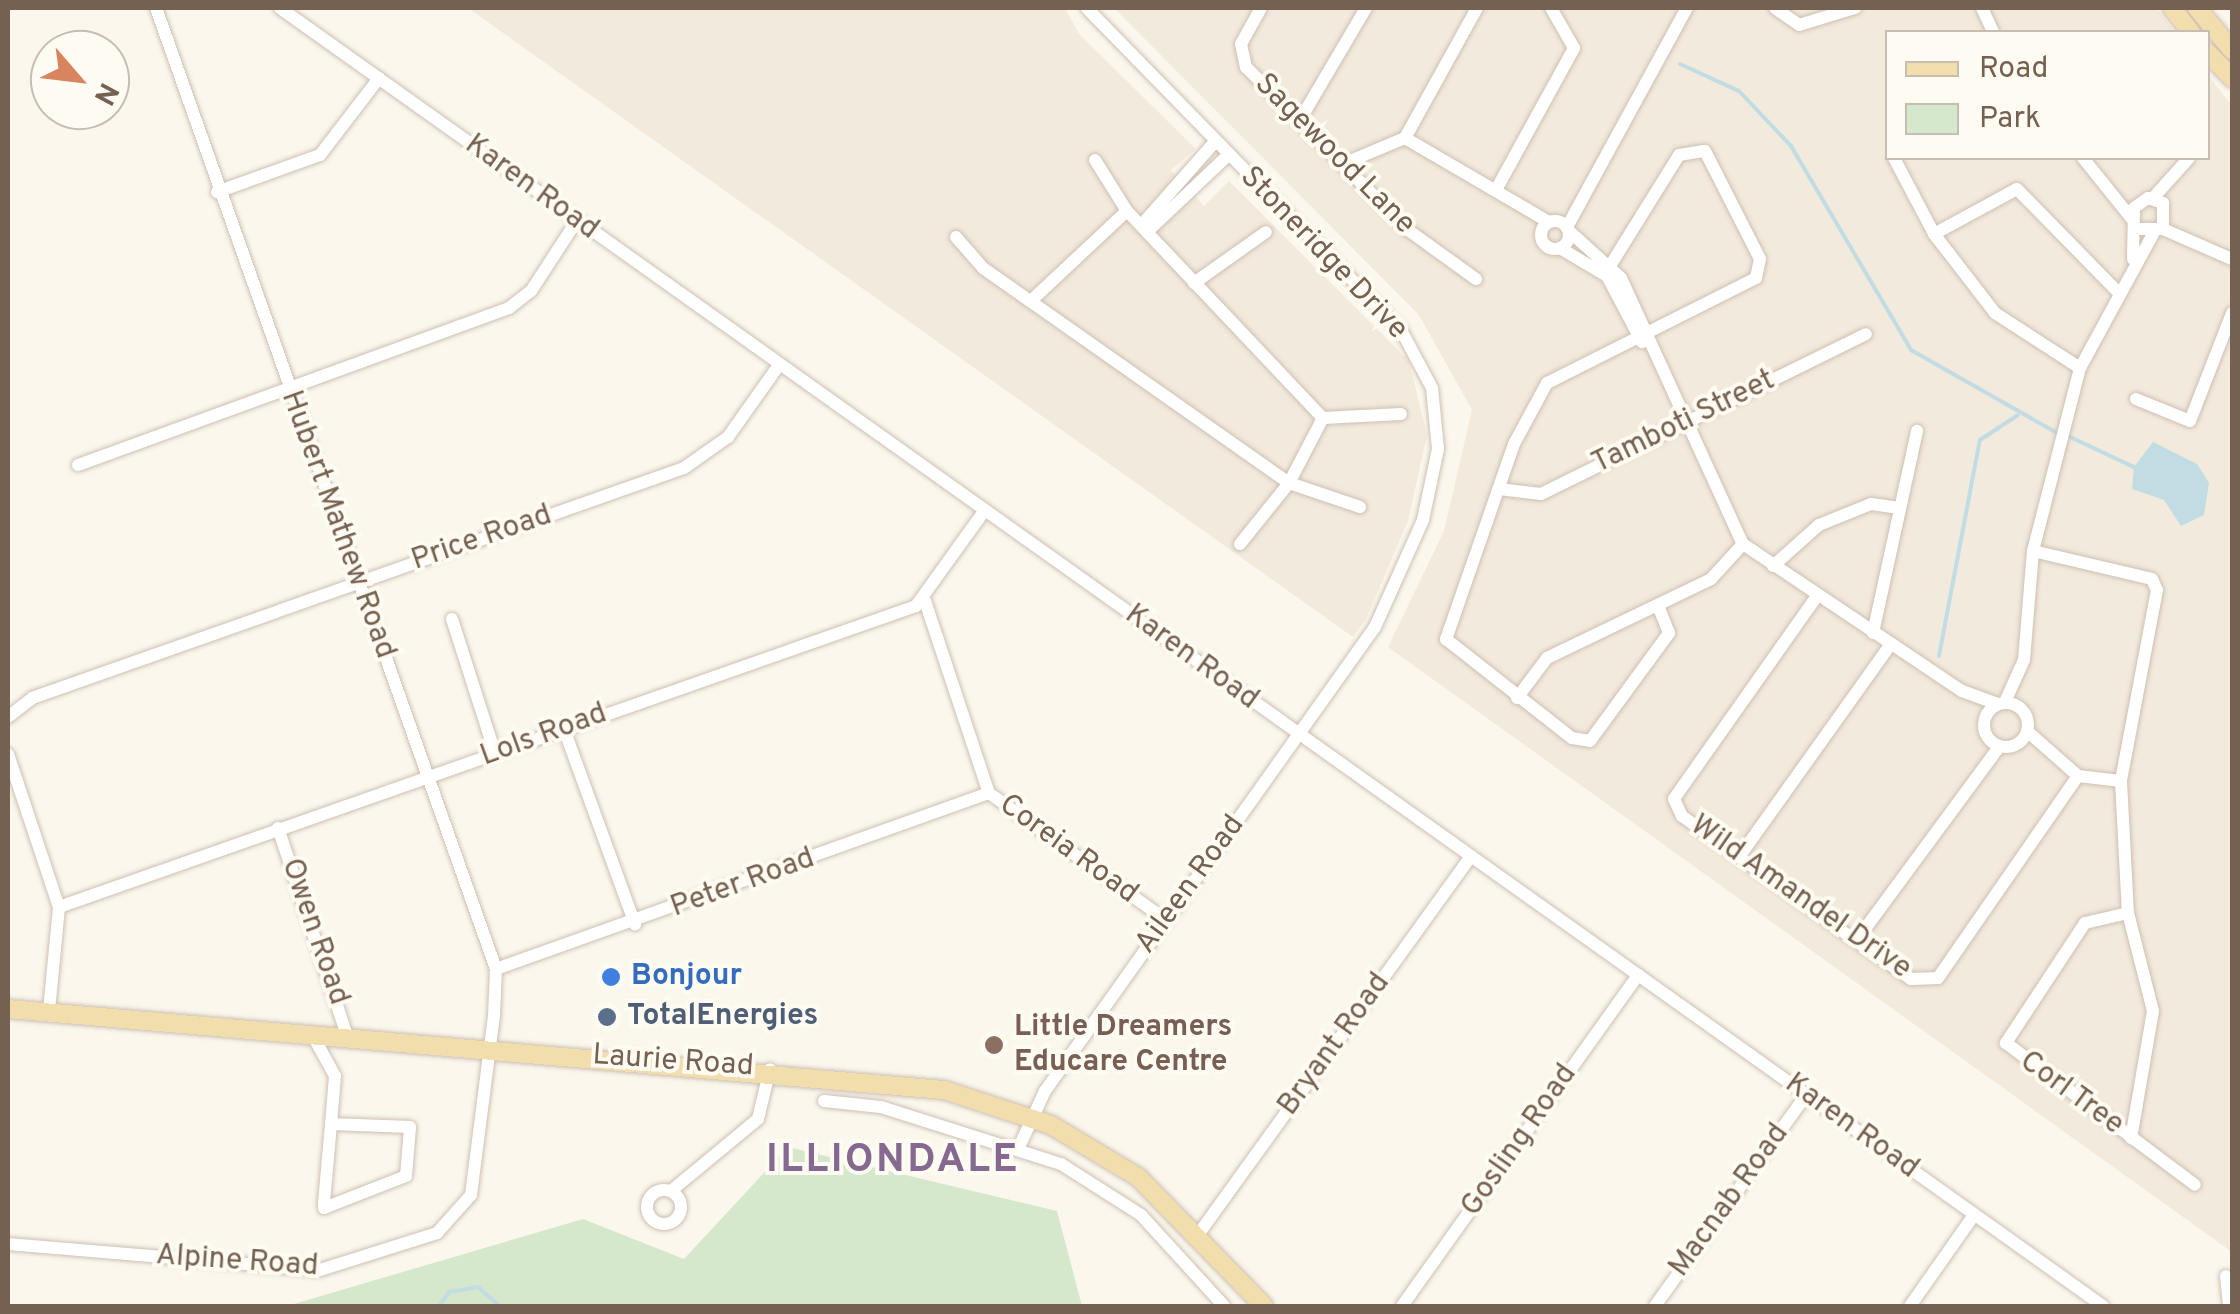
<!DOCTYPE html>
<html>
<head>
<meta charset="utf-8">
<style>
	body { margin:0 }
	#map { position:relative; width:2240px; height:1314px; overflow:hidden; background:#fbf7ed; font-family:Overpass,sans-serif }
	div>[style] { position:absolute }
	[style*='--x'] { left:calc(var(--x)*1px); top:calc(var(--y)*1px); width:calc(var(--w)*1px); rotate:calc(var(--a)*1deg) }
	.residential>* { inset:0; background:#f2eadc }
	.green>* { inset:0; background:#d5e8cc }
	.water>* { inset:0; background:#c2dce4 }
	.stream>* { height:4px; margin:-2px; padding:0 2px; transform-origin:2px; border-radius:2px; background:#c2dce4 }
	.roads { filter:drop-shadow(0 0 2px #cdc0b3) drop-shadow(0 0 2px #cdc0b3) }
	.minor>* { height:12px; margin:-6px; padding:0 6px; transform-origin:6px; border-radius:6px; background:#fff }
	.minor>.ring { margin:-6px; padding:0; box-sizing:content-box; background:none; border:12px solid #fff; border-radius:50% }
	.major>* { height:18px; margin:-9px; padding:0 9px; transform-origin:9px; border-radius:9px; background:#f2dead }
	.dots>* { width:28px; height:28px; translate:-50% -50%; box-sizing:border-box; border:5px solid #fefbf3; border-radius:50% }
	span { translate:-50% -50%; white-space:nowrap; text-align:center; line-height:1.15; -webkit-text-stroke:8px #fefbf3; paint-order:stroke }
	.street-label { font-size:30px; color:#756151 }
	.shop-label { font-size:30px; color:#366cbe; font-weight:700 }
	.left { translate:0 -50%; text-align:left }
	.service-label { font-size:30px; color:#4e5e75; font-weight:700 }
	.education-label { font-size:30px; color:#785e54; font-weight:700 }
	.district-label { font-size:40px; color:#866990; font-weight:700; letter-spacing:2.5px }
	.frame { position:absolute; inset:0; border:10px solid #756151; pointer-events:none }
	.legend { position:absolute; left:1885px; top:30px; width:325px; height:130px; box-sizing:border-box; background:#fefbf3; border:2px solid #c7bdb2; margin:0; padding:12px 18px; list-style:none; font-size:30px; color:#756151 }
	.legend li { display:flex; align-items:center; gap:20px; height:50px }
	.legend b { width:50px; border:2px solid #c7bdb2 }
	.north { position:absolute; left:30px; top:30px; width:100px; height:100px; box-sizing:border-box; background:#fefbf3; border:2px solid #c7bdb2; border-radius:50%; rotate:118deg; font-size:28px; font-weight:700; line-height:40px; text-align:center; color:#756151 }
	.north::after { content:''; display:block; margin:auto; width:35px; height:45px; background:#d8845f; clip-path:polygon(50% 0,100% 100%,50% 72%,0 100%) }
</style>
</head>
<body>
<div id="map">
	<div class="residential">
		<i style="clip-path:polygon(468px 8px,1065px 8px,1079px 34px,1196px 149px,1171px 170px,1204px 206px,1229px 181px,1409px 361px,1427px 435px,1408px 521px,1366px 619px,1353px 637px)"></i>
		<i style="clip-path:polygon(1114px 8px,2156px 8px,2175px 32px,1888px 32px,1888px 158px,2208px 158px,2208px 75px,2232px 106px,2232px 1252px,1388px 647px,1444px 531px,1472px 410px,1419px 315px)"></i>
	</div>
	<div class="green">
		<i style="clip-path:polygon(788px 1147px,1057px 1211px,1082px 1306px,287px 1306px,583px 1219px,684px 1259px)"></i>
	</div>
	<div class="water">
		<i style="clip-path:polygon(2153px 442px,2197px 464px,2209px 483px,2204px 515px,2181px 526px,2164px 500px,2132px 489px,2134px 467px)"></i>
	</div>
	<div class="stream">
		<i style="--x:1680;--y:64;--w:65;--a:24.6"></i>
		<i style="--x:1739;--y:91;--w:76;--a:46.6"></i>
		<i style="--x:1791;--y:146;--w:237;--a:59.5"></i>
		<i style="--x:1911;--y:350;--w:170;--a:29.6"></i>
		<i style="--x:2068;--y:436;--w:73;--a:25.2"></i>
		<i style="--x:1939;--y:656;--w:220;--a:-79.3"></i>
		<i style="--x:1980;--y:440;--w:45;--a:-33.3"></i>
		<i style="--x:439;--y:1306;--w:17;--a:-54"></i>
		<i style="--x:449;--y:1292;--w:29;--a:-10"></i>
		<i style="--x:478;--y:1287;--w:28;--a:42"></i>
	</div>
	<div class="roads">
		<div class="minor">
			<i style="--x:280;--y:8;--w:2238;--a:35.45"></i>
			<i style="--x:1261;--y:8;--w:41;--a:119.1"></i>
			<i style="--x:1241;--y:44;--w:24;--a:78"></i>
			<i style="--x:1246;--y:67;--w:230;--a:45.2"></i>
			<i style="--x:1408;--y:230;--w:84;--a:35.8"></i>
			<i style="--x:1775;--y:8;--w:29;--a:35"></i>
			<i style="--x:1799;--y:25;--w:59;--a:-16.9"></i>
			<i style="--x:1982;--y:8;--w:26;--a:65"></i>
			<i style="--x:1300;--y:120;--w:130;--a:-59.5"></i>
			<i style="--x:1405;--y:138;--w:149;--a:-61"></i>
			<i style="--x:1894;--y:158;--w:86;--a:62.2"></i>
			<i style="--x:1934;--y:234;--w:100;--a:52.3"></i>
			<i style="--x:1995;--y:313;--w:101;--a:32.9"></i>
			<i style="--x:2083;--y:158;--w:78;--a:51.2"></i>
			<i style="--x:1095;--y:160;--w:60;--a:57.9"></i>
			<i style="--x:1127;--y:211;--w:285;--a:46.6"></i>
			<i style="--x:1323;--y:418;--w:78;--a:-2.9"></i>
			<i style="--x:1343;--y:164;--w:67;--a:-22.8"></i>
			<i style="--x:1405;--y:138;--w:167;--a:30.3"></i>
			<i style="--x:1496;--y:190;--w:162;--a:-61.2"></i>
			<i style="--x:1574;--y:48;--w:46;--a:-119.9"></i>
			<i style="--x:217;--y:192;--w:109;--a:-19.8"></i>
			<i style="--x:320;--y:155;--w:97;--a:-52.5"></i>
			<i style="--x:2153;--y:198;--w:54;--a:-48"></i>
			<i style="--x:1146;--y:220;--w:103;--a:-48.6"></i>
			<i class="ring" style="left:1541px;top:221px;width:16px;height:16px"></i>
			<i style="--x:1567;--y:227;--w:250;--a:-61.3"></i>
			<i style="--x:2163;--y:229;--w:75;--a:23.5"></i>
			<i style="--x:1569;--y:231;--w:70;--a:42.1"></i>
			<i style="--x:1621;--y:278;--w:293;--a:65.4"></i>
			<i style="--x:1743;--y:544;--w:264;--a:33.9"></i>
			<i style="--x:1962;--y:691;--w:38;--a:20"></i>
			<i style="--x:1147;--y:232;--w:110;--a:-43.5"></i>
			<i style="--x:1934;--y:234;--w:94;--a:-28.5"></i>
			<i style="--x:2017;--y:189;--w:144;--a:45.6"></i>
			<i style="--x:956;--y:237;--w:41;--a:48.9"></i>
			<i style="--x:983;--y:268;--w:374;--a:35.1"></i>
			<i style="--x:1289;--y:483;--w:75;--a:18.7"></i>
			<i style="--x:1560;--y:248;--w:55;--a:30.8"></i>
			<i style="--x:1607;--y:276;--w:75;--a:62.1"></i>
			<i style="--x:2133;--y:259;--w:51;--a:-88.9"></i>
			<i style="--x:2134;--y:208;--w:17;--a:-36"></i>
			<i style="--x:2148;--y:198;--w:16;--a:18"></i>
			<i style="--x:2163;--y:203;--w:26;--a:90"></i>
			<i style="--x:2163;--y:229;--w:26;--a:180"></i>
			<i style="--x:1605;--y:274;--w:140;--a:-58.1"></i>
			<i style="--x:1679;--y:155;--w:26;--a:-9"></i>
			<i style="--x:1705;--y:151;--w:121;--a:63"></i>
			<i style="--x:1760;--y:259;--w:19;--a:102"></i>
			<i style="--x:1756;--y:278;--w:234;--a:153.3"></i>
			<i style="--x:1547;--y:383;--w:69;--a:118.4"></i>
			<i style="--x:1514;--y:444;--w:207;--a:109.2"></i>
			<i style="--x:1446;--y:639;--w:160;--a:38.2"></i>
			<i style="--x:1572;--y:738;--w:18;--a:9"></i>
			<i style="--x:1590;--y:741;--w:134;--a:-53.8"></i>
			<i style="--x:1669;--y:633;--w:29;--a:-112"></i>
			<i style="--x:1194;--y:283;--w:88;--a:-35.3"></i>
			<i style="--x:1035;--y:297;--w:126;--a:-43.1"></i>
			<i style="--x:2136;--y:399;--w:58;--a:22.2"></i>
			<i style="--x:2190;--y:421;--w:116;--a:-68.7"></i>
			<i style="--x:78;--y:465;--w:459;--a:-20"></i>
			<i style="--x:509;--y:308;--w:28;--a:-38"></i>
			<i style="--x:531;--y:291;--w:82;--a:-56.9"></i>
			<i style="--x:1499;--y:489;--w:42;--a:6.8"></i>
			<i style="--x:1541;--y:494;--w:362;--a:-26.2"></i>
			<i style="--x:1240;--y:544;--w:78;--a:-51.2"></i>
			<i style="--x:1289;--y:483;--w:73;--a:-62.4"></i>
			<i style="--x:2033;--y:551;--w:122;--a:13.2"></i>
			<i style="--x:2152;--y:579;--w:12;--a:66"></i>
			<i style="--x:2157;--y:590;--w:194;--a:100.7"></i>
			<i style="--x:2121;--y:781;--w:132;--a:87"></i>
			<i style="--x:2128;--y:913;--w:101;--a:75.7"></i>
			<i style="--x:2153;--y:1011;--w:129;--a:99.8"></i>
			<i style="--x:1773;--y:566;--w:62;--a:-41.7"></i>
			<i style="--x:1819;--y:525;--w:56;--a:-22"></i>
			<i style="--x:1871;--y:504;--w:29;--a:8"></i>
			<i style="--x:1817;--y:596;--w:248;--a:125.2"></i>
			<i style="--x:1674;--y:799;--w:19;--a:65"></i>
			<i style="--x:1682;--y:816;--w:214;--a:35.7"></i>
			<i style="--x:1856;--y:941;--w:67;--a:34.6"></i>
			<i style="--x:1911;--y:979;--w:27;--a:-2"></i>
			<i style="--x:1938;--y:978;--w:246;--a:-55.3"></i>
			<i style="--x:925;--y:601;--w:202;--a:71.6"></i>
			<i style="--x:989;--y:793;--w:218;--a:35.7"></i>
			<i style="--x:452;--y:619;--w:141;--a:72.2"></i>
			<i style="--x:1873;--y:633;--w:207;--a:-77.7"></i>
			<i style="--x:1517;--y:698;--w:50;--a:-53.1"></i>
			<i style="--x:1547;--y:658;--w:182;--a:-25.7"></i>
			<i style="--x:1711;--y:579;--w:47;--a:-47.6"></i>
			<i style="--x:2005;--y:702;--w:46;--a:-65.7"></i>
			<i style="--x:2024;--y:660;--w:109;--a:-85.3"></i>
			<i style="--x:2033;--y:551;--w:189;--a:-75.6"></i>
			<i style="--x:2080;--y:368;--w:153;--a:-61.4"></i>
			<i class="ring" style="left:1984px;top:703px;width:32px;height:32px"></i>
			<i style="--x:8;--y:717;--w:31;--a:-38"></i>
			<i style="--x:32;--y:698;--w:691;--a:-19.43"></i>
			<i style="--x:684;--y:468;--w:54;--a:-35.2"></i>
			<i style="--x:728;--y:437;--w:88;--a:-54.7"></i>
			<i style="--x:564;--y:729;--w:208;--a:70"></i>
			<i style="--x:2027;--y:731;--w:68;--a:41.4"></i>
			<i style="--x:2078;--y:776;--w:43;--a:6.6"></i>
			<i style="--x:8;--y:754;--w:161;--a:71.6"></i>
			<i style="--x:59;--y:907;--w:104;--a:95.5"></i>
			<i style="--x:278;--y:828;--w:219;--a:71.6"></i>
			<i style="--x:1739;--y:857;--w:260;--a:-54.5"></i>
			<i style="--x:59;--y:907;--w:908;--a:-19.35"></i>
			<i style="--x:916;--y:606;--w:118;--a:-54.3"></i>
			<i style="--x:2128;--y:913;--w:44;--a:166.9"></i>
			<i style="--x:2085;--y:923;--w:144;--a:123.4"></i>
			<i style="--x:2006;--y:1043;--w:236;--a:36.9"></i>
			<i style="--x:1856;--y:941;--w:242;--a:-53.6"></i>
			<i style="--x:496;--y:969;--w:523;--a:-19.65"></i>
			<i style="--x:312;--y:1034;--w:48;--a:61.3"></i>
			<i style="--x:335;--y:1076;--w:48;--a:94.8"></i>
			<i style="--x:331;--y:1124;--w:79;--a:95.1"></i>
			<i style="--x:324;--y:1203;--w:5;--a:90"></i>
			<i style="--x:324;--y:1208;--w:88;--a:-21.3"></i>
			<i style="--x:406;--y:1176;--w:49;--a:-85.3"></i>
			<i style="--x:410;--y:1127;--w:79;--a:-177.8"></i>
			<i style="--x:824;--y:1101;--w:57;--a:6"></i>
			<i style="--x:881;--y:1107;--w:189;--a:17.6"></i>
			<i style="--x:1061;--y:1164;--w:95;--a:32.5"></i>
			<i style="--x:1141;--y:1215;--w:123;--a:47.6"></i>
			<i style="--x:1019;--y:1147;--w:62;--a:-65.1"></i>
			<i style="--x:1045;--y:1091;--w:569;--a:-54.58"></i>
			<i style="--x:1375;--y:627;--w:117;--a:-65.8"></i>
			<i style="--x:1423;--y:520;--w:73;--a:-78.1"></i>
			<i style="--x:1438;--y:449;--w:61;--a:-95.6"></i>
			<i style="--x:1432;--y:388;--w:66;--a:-118.1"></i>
			<i style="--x:1401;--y:330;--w:450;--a:-134.3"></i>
			<i class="ring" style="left:647px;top:1190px;width:22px;height:22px"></i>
			<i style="--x:671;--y:1191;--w:113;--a:-39.6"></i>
			<i style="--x:758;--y:1119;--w:51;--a:-76.5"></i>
			<i style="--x:1200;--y:1232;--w:462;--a:-54.2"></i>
			<i style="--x:8;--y:1244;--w:313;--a:4.8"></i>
			<i style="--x:320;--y:1270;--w:123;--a:-17.5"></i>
			<i style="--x:437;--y:1233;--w:51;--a:-48.2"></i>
			<i style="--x:471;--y:1195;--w:180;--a:-82.7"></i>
			<i style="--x:494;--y:1016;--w:47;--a:-87.6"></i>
			<i style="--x:496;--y:969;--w:1019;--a:-109.48"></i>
			<i style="--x:2226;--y:1276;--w:30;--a:84"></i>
			<i style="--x:1402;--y:1306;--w:407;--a:-54.5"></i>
			<i style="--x:1655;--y:1306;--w:259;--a:-54.4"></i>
			<i style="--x:1910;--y:1306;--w:111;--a:-54.9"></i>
		</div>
		<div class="major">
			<i style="--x:2172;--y:8;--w:31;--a:52"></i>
			<i style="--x:2197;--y:8;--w:55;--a:50.2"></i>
			<i style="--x:2208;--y:53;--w:35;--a:46"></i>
			<i style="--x:8;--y:1009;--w:939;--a:4.95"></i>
			<i style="--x:944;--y:1090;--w:113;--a:18.1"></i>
			<i style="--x:1051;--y:1125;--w:101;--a:30.9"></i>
			<i style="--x:1138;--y:1177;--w:180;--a:45.7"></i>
		</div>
	</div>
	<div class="dots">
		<i style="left:611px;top:977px;background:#3f7fe0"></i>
		<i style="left:607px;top:1017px;background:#5c6f8a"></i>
		<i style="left:994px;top:1045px;background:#8d6e63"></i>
	</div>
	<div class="street-label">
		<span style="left:1334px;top:155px;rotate:45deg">Sagewood Lane</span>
		<span style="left:531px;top:188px;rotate:36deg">Karen Road</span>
		<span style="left:1323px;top:254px;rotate:46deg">Stoneridge Drive</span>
		<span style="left:1684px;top:423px;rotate:-26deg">Tamboti Street</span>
		<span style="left:337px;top:525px;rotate:70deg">Hubert Mathew Road</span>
		<span style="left:482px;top:539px;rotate:-19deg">Price Road</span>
		<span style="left:1191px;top:658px;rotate:36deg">Karen Road</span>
		<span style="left:544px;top:736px;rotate:-20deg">Lols Road</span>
		<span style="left:1068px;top:850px;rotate:36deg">Coreia Road</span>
		<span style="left:743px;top:884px;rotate:-20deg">Peter Road</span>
		<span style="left:1191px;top:885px;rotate:-54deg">Aileen Road</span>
		<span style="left:1800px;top:898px;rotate:35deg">Wild Amandel Drive</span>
		<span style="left:314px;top:932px;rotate:71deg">Owen Road</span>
		<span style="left:1335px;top:1045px;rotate:-54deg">Bryant Road</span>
		<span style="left:673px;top:1062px;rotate:4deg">Laurie Road</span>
		<span style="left:2071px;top:1094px;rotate:36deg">Corl Tree</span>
		<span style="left:1851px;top:1127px;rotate:36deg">Karen Road</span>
		<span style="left:1520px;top:1141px;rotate:-55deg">Gosling Road</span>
		<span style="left:1730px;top:1201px;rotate:-54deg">Macnab Road</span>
		<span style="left:237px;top:1262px;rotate:4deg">Alpine Road</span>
	</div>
	<div class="shop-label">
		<span class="left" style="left:631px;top:977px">Bonjour</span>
	</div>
	<div class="service-label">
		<span class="left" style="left:627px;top:1017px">TotalEnergies</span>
	</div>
	<div class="education-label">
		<span class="left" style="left:1014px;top:1045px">Little Dreamers<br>Educare Centre</span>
	</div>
	<div class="district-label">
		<span style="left:893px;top:1161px">ILLIONDALE</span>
	</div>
	<div class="frame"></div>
	<ul class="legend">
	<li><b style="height:12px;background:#f2dead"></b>Road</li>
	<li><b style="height:28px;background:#d5e8cc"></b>Park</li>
	</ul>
	<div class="north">N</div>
</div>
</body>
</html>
